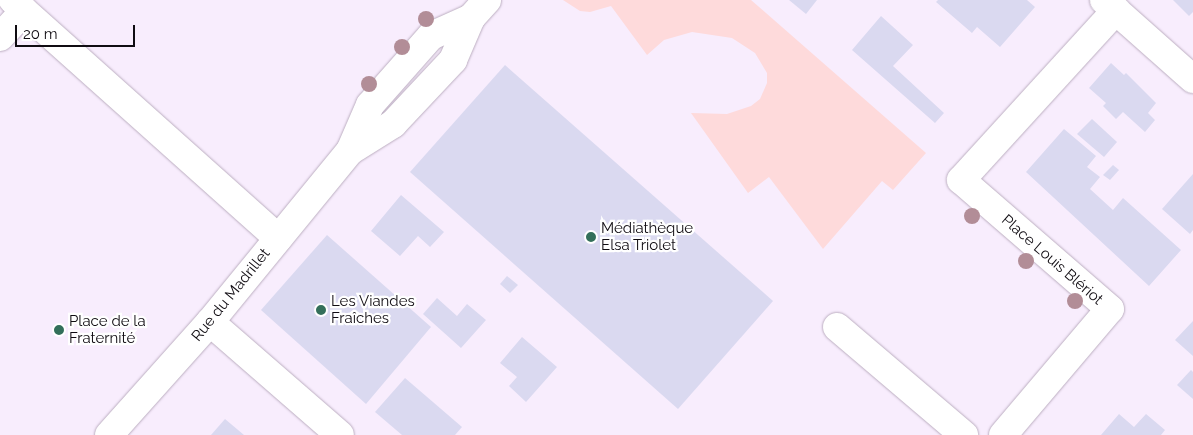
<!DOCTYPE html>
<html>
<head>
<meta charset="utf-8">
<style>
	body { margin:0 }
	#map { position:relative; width:1193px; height:435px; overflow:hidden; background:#f8edfd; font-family:Raleway,sans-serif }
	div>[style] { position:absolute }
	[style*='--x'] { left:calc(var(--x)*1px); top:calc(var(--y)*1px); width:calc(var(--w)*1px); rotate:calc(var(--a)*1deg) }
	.green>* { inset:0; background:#fedadb }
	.building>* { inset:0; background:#dad9f0 }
	.roads { filter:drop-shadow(0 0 1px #bcaec1) drop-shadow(0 0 1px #bcaec1) }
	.minor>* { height:28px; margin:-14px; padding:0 14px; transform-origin:14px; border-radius:14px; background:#fff }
	.tertiary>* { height:28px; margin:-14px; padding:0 14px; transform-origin:14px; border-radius:14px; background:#fff }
	.trees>* { width:16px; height:16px; margin:-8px; border-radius:50%; background:#b28d97 }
	.dots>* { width:14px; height:14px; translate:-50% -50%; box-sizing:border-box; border:2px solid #fff; border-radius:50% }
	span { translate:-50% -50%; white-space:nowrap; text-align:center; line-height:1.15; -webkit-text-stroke:4.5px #fff; paint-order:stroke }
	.poi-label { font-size:15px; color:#100c12 }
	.left { translate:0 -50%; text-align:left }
	.street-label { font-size:15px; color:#100c12 }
	.scale { position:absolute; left:15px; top:25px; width:120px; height:22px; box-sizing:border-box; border:2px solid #100c12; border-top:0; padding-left:6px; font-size:15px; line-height:18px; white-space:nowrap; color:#100c12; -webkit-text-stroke:4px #fff; paint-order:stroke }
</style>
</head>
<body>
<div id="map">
	<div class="green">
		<i style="clip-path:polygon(563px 0,751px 0,926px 153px,893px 190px,882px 181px,823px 249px,769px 177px,748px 193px,691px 113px,727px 114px,751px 106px,760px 99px,767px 83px,767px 73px,755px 53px,732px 38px,692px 32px,664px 40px,647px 55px,611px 6px,590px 12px,580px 11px)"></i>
	</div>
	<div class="building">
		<i style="clip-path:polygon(789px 0,817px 0,806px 14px)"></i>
		<i style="clip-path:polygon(938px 0,1027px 0,1035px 7px,1000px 47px,977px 27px,972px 33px,936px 2px)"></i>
		<i style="clip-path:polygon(1173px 0,1193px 0,1193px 12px,1189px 16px)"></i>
		<i style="clip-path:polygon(881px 16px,913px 45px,893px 66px,944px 113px,935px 123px,852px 50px)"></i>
		<i style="clip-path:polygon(1111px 63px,1124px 75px,1126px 73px,1156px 103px,1148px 113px,1155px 120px,1145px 132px,1123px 112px,1116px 119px,1103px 106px,1106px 103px,1089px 88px)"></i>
		<i style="clip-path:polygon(505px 65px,773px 301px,678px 409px,410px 172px)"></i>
		<i style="clip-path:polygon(1092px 119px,1117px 142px,1104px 157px,1077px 134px)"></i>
		<i style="clip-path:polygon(1064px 129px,1096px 156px,1087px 167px,1100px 177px,1090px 189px,1113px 210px,1123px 198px,1181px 250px,1149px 286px,1026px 172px)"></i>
		<i style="clip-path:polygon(1113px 165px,1119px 170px,1110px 180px,1103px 175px)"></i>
		<i style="clip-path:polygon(1193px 174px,1193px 230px,1190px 234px,1162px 209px)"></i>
		<i style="clip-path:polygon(401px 195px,444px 232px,430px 247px,418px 236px,400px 256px,371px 231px)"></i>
		<i style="clip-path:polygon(327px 235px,431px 327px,366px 404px,261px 310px)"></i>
		<i style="clip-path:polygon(507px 276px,518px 285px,510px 293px,500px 284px)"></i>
		<i style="clip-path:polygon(437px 298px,457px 316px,467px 304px,486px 320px,461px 348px,423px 314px)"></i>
		<i style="clip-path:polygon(1193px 321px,1193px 356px,1175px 340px)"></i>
		<i style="clip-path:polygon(522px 337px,557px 367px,526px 402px,509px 386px,517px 377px,500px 363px)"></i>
		<i style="clip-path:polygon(1191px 370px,1193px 372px,1193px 399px,1177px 385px)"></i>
		<i style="clip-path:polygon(405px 378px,462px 427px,455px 435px,402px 435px,375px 412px)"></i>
		<i style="clip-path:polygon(1119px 414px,1134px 427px,1146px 414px,1165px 430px,1161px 435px,1101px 435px)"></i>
		<i style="clip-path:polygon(225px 419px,244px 435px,211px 435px)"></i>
	</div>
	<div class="roads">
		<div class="minor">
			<i style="--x:1104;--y:0;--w:119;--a:41.6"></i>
			<i style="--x:24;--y:11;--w:341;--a:41.8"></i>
			<i style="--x:0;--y:37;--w:35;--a:-47"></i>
			<i style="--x:24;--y:11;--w:16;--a:-135"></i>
			<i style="--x:210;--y:322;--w:172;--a:41"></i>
			<i style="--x:837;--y:327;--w:167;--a:40.4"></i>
			<i style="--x:1003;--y:435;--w:165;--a:-49.7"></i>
			<i style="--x:1110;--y:309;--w:197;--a:-139.1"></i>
			<i style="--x:961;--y:180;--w:230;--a:-47.6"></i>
		</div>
		<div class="tertiary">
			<i style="--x:350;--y:151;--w:50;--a:-66.5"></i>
			<i style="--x:370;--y:105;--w:92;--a:-48.5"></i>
			<i style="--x:431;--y:36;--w:44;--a:-24.2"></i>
			<i style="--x:109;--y:435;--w:152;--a:-48.2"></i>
			<i style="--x:210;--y:322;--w:221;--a:-50.7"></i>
			<i style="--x:350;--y:151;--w:51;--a:-32.1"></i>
			<i style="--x:393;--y:124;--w:88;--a:-46.8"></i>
			<i style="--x:453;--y:60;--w:46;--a:-66.8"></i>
			<i style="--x:471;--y:18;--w:24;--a:-48"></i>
		</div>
	</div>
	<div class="trees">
		<i style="left:426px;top:19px"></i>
		<i style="left:402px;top:47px"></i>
		<i style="left:369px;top:84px"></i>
		<i style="left:972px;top:216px"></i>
		<i style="left:1026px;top:261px"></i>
		<i style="left:1075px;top:301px"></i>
	</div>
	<div class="dots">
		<i style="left:591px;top:237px;background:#336f5a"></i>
		<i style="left:321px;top:310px;background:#336f5a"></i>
		<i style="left:59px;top:330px;background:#336f5a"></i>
	</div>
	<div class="poi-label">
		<span class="left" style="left:601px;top:237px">Médiathèque<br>Elsa Triolet</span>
		<span class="left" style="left:331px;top:310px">Les Viandes<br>Fraîches</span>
		<span class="left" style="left:69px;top:330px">Place de la<br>Fraternité</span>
	</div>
	<div class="street-label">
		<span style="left:1052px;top:260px;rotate:41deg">Place Louis Blériot</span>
		<span style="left:231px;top:295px;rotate:-51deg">Rue du Madrillet</span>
	</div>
	<div class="scale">20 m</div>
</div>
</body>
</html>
